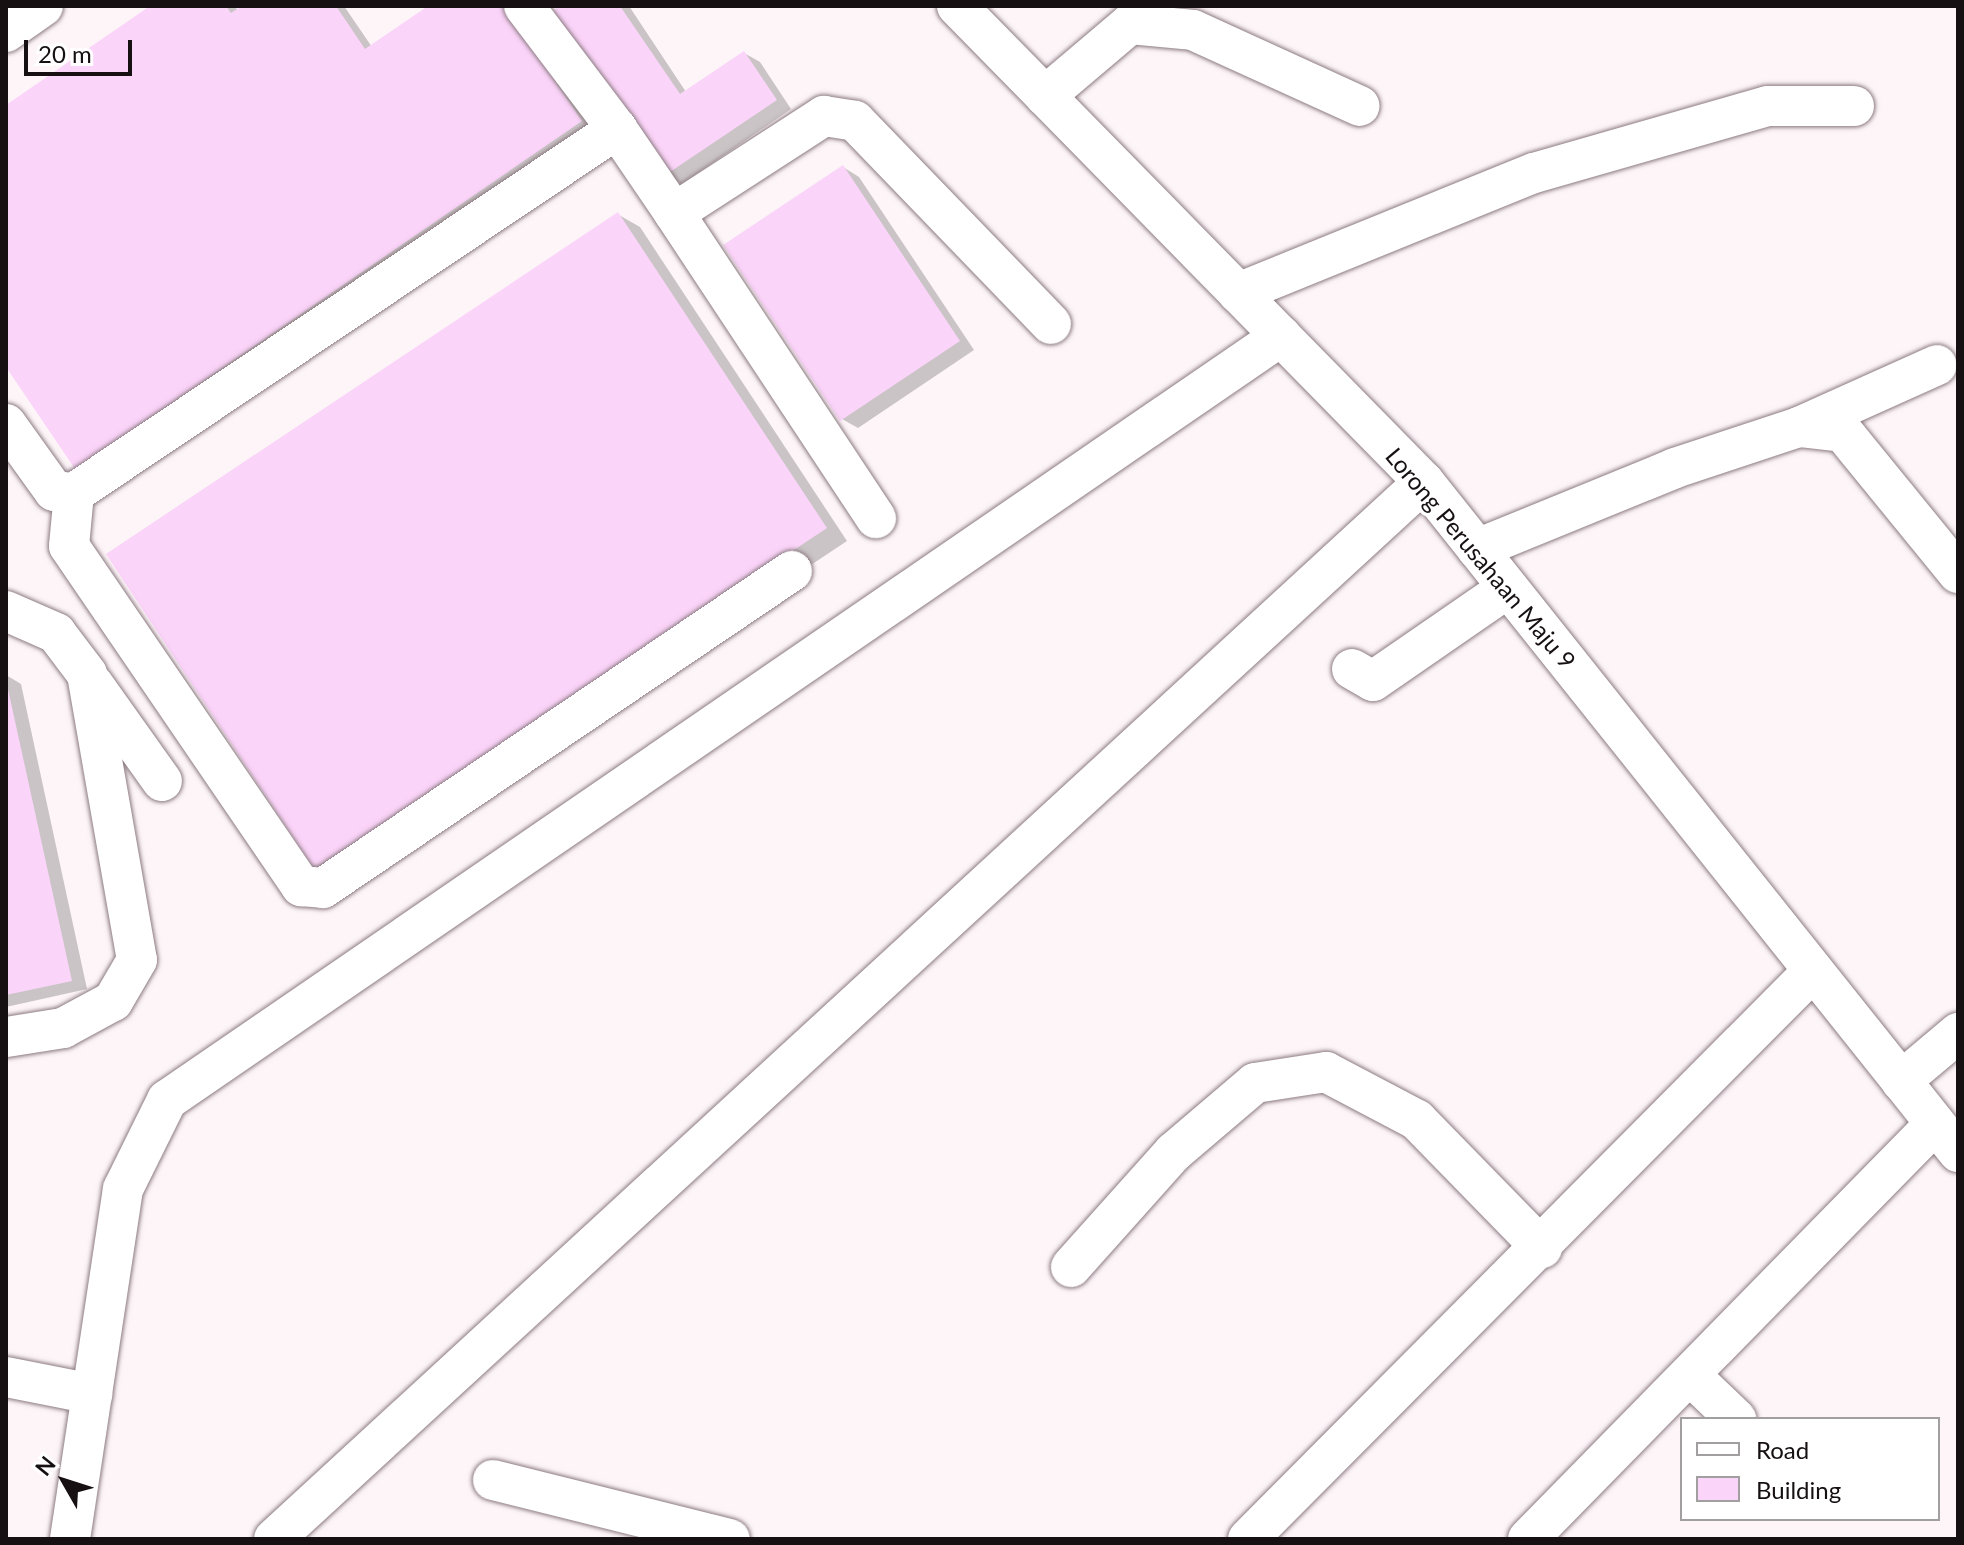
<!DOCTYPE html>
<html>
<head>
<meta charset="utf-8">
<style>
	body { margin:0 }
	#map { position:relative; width:1964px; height:1545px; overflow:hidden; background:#fdf5f8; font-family:Lato,sans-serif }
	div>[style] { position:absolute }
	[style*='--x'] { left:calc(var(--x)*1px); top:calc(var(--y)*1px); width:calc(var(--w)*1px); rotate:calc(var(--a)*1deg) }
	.shadow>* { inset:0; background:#0003 }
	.building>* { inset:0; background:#fbd4f9 }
	.roads { filter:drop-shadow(0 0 2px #8c7b82) drop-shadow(0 0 2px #8c7b82) }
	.minor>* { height:40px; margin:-20px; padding:0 20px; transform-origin:20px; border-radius:20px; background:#fff }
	span { translate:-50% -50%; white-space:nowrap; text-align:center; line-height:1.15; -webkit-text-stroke:7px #fff; paint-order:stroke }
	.street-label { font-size:24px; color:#161012 }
	.frame { position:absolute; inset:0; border:8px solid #161012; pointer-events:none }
	.legend { position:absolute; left:1680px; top:1417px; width:260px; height:104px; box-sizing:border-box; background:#fff; border:2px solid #a29fa0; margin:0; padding:10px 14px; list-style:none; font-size:24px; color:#161012 }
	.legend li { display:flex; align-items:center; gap:16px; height:40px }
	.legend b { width:40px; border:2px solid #a29fa0 }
	.north { position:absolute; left:24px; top:1441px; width:80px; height:80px; -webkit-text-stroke:6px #fff; paint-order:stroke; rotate:309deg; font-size:22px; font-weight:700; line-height:32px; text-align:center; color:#161012 }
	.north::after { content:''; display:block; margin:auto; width:28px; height:36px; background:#161012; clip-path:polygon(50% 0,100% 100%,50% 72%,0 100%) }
	.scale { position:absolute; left:24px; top:40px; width:108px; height:36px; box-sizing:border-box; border:4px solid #161012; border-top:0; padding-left:10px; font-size:24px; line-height:28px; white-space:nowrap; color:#161012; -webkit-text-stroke:6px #fff; paint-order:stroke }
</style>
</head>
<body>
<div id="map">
	<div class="shadow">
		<i style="clip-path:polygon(154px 6px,235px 6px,238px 11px,246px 6px,344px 6px,372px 47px,431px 6px,512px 6px,597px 131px,76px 467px,6px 363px,6px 108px)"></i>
		<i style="clip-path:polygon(564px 6px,629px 6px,686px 92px,744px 53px,760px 62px,791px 109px,682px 184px,666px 174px)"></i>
		<i style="clip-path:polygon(843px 167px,859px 177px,974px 350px,858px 428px,842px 419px)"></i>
		<i style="clip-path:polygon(619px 215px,640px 227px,847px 541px,337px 880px,315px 868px)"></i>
		<i style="clip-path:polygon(6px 675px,21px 684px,87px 989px,6px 1007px)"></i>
	</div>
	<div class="building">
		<i style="clip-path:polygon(150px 6px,226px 6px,231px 13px,242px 6px,336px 6px,365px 49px,428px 6px,504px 6px,582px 121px,75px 469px,6px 367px,6px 105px)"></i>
		<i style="clip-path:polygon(560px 6px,620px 6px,680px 94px,744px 51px,777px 100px,664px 176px,553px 11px)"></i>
		<i style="clip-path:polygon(843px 165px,960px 341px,840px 421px,723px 245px)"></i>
		<i style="clip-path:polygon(618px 212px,827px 528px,314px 869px,106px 554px)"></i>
		<i style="clip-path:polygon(6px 680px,72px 981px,6px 995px)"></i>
	</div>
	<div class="roads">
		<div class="minor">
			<i style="--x:957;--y:6;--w:667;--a:45.55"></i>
			<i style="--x:1424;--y:482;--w:857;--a:51.44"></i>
			<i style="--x:6;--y:32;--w:45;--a:-35.1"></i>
			<i style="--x:1045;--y:96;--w:111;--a:-40.3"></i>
			<i style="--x:1130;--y:24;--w:63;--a:5.4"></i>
			<i style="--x:1193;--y:30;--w:183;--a:24.5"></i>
			<i style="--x:617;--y:129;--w:102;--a:55.8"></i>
			<i style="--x:674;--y:213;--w:179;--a:-32.9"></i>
			<i style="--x:824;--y:116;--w:31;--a:9"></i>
			<i style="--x:855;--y:121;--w:282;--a:46"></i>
			<i style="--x:674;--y:213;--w:366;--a:56.5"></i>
			<i style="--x:1238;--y:293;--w:319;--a:-22.1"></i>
			<i style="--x:1534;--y:173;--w:243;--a:-16"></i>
			<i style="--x:1768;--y:106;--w:86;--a:0"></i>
			<i style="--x:6;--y:424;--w:82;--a:54.4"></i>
			<i style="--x:54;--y:491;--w:20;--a:6"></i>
			<i style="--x:74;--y:493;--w:654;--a:-33.84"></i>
			<i style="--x:617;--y:129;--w:154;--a:-127.1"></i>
			<i style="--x:1799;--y:427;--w:151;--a:-24.2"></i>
			<i style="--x:74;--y:493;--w:53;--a:95.4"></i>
			<i style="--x:69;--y:546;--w:412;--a:55.7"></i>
			<i style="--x:301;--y:886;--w:22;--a:5"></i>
			<i style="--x:323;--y:888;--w:566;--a:-34.06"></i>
			<i style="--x:1477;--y:549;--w:214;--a:-22.2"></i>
			<i style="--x:1675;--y:468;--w:131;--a:-18.3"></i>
			<i style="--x:1799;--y:427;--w:44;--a:6.5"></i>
			<i style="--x:1843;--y:432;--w:182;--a:50.8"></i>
			<i style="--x:6;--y:611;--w:55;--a:23.7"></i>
			<i style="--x:56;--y:633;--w:51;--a:52.9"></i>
			<i style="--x:87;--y:674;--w:290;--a:80.1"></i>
			<i style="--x:137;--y:960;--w:48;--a:120.3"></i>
			<i style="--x:113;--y:1001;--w:57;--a:151.6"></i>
			<i style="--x:63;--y:1028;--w:58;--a:171"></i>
			<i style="--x:1352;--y:669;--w:24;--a:30"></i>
			<i style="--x:1373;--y:681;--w:164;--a:-34.6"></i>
			<i style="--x:93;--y:684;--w:119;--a:54.6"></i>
			<i style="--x:1901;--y:1081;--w:75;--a:-40.1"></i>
			<i style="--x:1071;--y:1267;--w:154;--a:-48.2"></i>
			<i style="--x:1174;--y:1152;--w:106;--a:-40.4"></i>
			<i style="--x:1255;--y:1083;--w:72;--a:-8.8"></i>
			<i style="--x:1326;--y:1072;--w:103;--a:27.8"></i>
			<i style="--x:1417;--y:1120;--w:179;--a:45.7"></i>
			<i style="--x:1690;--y:1375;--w:64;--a:43.7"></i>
			<i style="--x:6;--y:1377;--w:88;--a:11.2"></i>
			<i style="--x:493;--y:1480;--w:244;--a:14"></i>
			<i style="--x:70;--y:1539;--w:354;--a:-81.4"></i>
			<i style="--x:123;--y:1189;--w:99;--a:-63.7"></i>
			<i style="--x:167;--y:1100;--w:1351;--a:-34.44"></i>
			<i style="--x:274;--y:1539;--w:1562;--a:-42.59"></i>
			<i style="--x:1248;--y:1539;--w:801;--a:-45.15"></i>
			<i style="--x:1528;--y:1539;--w:581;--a:-45.56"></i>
		</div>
	</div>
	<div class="street-label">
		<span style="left:1481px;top:558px;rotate:50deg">Lorong Perusahaan Maju 9</span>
	</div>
	<div class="frame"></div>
	<ul class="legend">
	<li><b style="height:10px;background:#fff"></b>Road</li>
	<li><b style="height:22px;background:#fbd4f9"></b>Building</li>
	</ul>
	<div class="north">N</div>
	<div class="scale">20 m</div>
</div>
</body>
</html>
